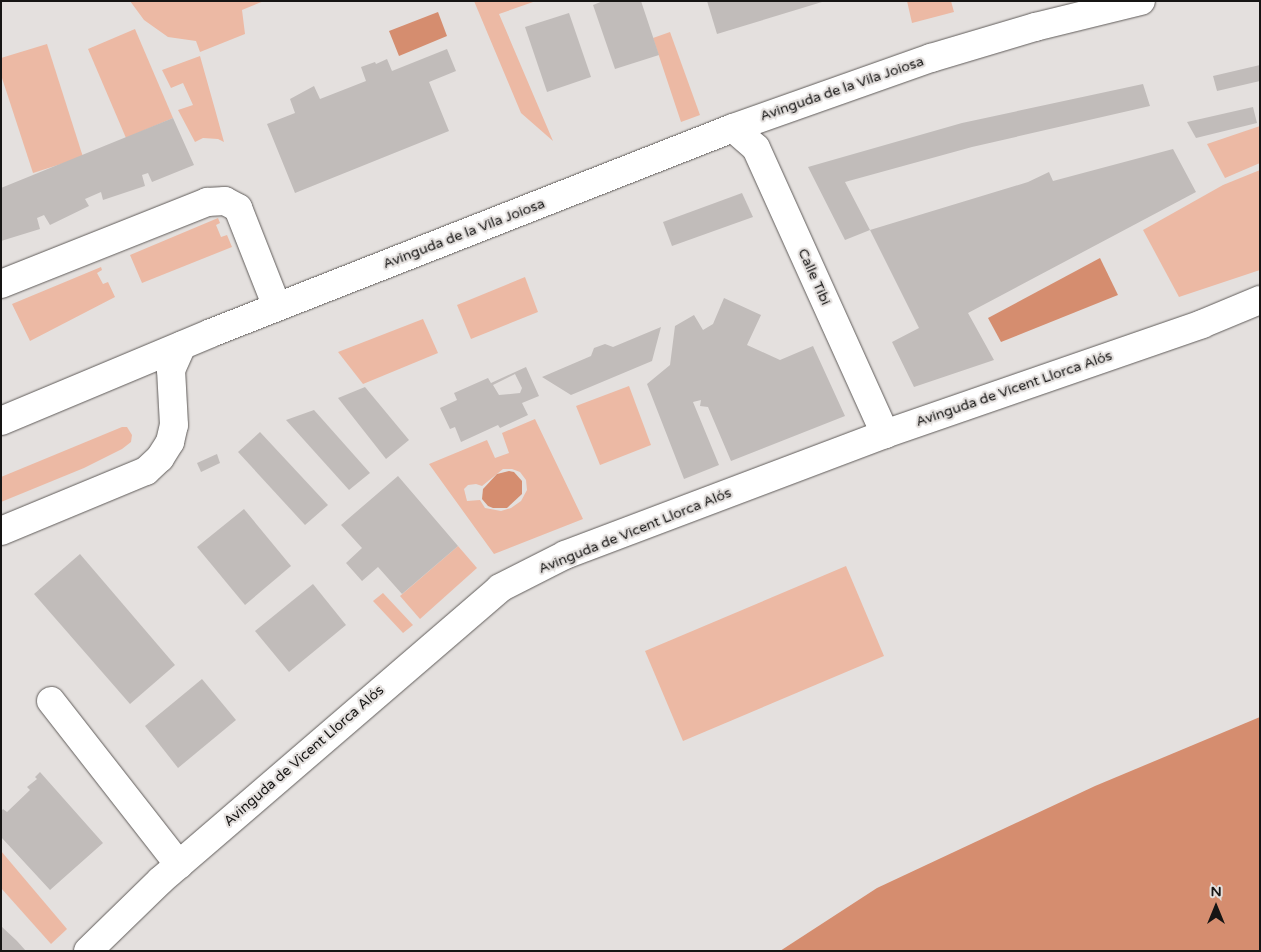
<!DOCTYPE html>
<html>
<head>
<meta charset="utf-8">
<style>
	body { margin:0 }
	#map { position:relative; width:1261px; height:952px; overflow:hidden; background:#e4e0de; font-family:"Varela Round",sans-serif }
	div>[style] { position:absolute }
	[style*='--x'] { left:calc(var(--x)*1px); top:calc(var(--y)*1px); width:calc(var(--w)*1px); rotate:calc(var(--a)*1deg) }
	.green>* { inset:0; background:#ecb9a4 }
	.water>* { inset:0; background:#d58d6f }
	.building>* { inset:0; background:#c1bcba }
	.roads { filter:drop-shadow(0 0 1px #605c5a) drop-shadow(0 0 1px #605c5a) }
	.minor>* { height:28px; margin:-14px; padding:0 14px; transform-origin:14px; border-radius:14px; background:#fff }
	span { translate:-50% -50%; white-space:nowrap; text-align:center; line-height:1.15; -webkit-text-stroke:4.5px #e4e0de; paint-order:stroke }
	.street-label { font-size:14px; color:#161514 }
	.frame { position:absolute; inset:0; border:2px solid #161514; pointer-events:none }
	.north { position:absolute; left:1191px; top:882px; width:50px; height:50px; -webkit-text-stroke:4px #e4e0de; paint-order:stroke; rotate:0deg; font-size:14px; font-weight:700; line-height:20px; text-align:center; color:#161514 }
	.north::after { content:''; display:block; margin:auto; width:18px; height:22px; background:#161514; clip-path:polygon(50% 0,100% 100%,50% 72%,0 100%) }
</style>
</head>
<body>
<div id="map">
	<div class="green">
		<i style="clip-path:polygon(130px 1px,264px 1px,242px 10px,245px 34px,200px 52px,196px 41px,168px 37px,144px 20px)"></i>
		<i style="clip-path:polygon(474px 1px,536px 1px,499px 14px,553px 141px,521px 113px)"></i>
		<i style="clip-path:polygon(907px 1px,951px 1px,954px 12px,912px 23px)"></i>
		<i style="clip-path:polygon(135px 29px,173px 118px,126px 138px,88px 49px)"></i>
		<i style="clip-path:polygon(670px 32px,700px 115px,681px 122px,653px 38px)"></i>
		<i style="clip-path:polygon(47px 44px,83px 157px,33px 173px,1px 75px,1px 58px)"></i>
		<i style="clip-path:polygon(200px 56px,216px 113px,224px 142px,218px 139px,203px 138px,195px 142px,178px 110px,193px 105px,183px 83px,171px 88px,162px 70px)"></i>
		<i style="clip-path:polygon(1260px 126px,1260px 163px,1225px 178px,1207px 144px)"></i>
		<i style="clip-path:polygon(1260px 170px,1260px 270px,1179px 297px,1143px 230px,1223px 185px)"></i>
		<i style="clip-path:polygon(218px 218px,220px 223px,216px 225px,221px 237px,227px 235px,232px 247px,142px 283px,130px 255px)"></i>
		<i style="clip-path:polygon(101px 267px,102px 270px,97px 273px,103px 284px,108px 282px,115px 297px,30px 341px,12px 304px)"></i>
		<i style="clip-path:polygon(525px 277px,538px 312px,471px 339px,457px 305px)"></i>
		<i style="clip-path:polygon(423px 319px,438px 353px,363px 384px,338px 352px)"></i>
		<i style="clip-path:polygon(629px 386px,651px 445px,600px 465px,576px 406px)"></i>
		<i style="clip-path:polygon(evenodd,535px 419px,583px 519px,494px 554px,429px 464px,487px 440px,495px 458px,509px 453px,502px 433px,535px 419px,503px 469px,512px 469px,520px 472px,526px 480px,527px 490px,521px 501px,511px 508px,501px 511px,485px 508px,480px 500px,467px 501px,464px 489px,468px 485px,476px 484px,482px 486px,503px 469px)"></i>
		<i style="clip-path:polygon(122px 427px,127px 427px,132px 435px,131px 442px,122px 449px,84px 468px,1px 502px,1px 477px)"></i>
		<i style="clip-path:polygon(458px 546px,477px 568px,420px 619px,400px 596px)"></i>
		<i style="clip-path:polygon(846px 566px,884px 656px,683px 741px,645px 651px)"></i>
		<i style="clip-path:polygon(383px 593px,413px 625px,403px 633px,373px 601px)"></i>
		<i style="clip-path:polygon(1px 851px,67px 929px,51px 944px,1px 888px)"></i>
	</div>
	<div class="water">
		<i style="clip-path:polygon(438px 12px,447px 36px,399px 56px,389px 31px)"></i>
		<i style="clip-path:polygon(1100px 258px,1118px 295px,1001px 342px,988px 318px)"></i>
		<i style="clip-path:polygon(509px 471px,514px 472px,522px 481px,522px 494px,507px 508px,493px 508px,488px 506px,482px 499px,483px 489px,497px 474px)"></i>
		<i style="clip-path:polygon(1260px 717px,1260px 951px,780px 951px,877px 888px,1095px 786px)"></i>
	</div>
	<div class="building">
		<i style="clip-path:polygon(603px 1px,641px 1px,659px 55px,615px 69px,593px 5px)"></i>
		<i style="clip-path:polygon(707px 1px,821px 1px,822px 2px,717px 34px)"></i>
		<i style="clip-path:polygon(569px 13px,591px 77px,547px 92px,525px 27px)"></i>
		<i style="clip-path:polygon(447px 49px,456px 71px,429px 82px,449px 131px,295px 193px,267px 124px,295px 113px,290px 99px,314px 86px,320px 99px,366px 81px,361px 67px,375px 62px,376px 64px,387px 59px,392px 71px)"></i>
		<i style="clip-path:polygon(1260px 65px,1260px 81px,1217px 91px,1213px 76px)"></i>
		<i style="clip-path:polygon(1143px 84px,1150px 106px,972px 147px,845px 182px,870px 230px,1028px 182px,1049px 172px,1053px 181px,1173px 149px,1196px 192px,968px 313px,994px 360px,914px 387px,892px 342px,919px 328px,870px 230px,845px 240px,808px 167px,962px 123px)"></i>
		<i style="clip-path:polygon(1253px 107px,1257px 123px,1196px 138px,1187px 122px)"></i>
		<i style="clip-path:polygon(173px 118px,194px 165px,152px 182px,148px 173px,142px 175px,145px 186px,103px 200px,101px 192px,85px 199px,89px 206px,50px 225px,44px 215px,37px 218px,40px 229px,1px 241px,1px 188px)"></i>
		<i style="clip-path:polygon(742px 193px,753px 217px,672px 246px,663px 222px)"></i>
		<i style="clip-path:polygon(724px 298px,761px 315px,747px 345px,780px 360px,813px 346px,845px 416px,731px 461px,708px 407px,700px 406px,701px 400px,693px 402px,719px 465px,684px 479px,647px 384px,670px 365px,675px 326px,694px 315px,703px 330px,713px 324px)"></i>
		<i style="clip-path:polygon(661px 327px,652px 361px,571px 395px,542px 377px,591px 356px,594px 348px,605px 344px,613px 347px)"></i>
		<i style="clip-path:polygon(evenodd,526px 367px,539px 396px,522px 403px,528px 415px,500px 428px,498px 425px,461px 442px,455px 427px,450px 429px,440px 408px,457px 400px,454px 393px,488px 378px,491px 383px,526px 367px,515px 374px,522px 388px,520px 393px,499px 395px,493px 385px,515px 374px)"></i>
		<i style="clip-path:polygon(365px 387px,409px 440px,386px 459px,338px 398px)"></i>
		<i style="clip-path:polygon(314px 410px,370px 473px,349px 490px,286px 420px)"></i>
		<i style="clip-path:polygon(260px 432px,328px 505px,305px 525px,238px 452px)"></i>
		<i style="clip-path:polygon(217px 454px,220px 463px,201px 472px,197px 463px)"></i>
		<i style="clip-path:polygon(398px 476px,458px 546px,402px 594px,378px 567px,362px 581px,346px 563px,362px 548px,341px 525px)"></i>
		<i style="clip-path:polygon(244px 509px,291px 566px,245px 605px,197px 547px)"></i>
		<i style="clip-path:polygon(80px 554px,175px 665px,130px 704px,34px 594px)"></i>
		<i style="clip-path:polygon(313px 584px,346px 625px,289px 672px,255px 631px)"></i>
		<i style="clip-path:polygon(202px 679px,236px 720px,178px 768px,145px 726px)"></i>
		<i style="clip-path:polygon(40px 772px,103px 843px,50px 890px,1px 837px,1px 811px,3px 809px,7px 812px,30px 790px,27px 787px,37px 779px,35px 777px)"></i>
		<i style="clip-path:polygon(1px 926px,17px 941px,26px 951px,1px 951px)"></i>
	</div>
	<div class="roads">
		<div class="minor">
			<i style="--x:733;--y:128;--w:30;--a:41"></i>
			<i style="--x:756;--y:148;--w:314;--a:65.7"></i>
			<i style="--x:1;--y:284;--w:222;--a:-21.7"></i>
			<i style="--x:207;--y:202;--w:18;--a:-3"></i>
			<i style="--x:225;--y:201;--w:15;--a:28"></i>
			<i style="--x:238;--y:208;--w:106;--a:68.5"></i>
			<i style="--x:1;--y:421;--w:228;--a:-22.7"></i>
			<i style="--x:211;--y:333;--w:561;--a:-21.44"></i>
			<i style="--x:733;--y:128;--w:210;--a:-19.5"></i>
			<i style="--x:931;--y:58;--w:109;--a:-16.6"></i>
			<i style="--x:1035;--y:27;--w:109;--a:-13.8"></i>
			<i style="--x:1;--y:531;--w:157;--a:-22.5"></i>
			<i style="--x:146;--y:471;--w:19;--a:-43"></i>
			<i style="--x:160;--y:458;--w:19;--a:-58"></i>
			<i style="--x:170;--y:442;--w:17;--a:-77"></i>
			<i style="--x:174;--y:425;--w:55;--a:-93.1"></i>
			<i style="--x:171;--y:370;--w:27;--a:-66"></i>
			<i style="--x:51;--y:701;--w:208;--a:52"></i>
			<i style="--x:88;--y:951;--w:102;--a:-44.2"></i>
			<i style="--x:161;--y:880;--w:447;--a:-40.7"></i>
			<i style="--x:500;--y:588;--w:73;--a:-26.9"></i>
			<i style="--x:565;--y:555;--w:342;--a:-20.7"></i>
			<i style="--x:885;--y:434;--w:336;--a:-19.1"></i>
			<i style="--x:1202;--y:324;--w:63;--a:-22.5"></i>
		</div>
	</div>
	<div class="street-label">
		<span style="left:842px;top:89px;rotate:-19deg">Avinguda de la Vila Joiosa</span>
		<span style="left:464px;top:234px;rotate:-21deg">Avinguda de la Vila Joiosa</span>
		<span style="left:814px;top:277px;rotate:66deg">Calle Tibi</span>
		<span style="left:1014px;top:389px;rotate:-19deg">Avinguda de Vicent Llorca Alós</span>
		<span style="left:635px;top:531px;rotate:-22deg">Avinguda de Vicent Llorca Alós</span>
		<span style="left:304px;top:756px;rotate:-41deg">Avinguda de Vicent Llorca Alós</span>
	</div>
	<div class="frame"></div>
	<div class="north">N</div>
</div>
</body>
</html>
